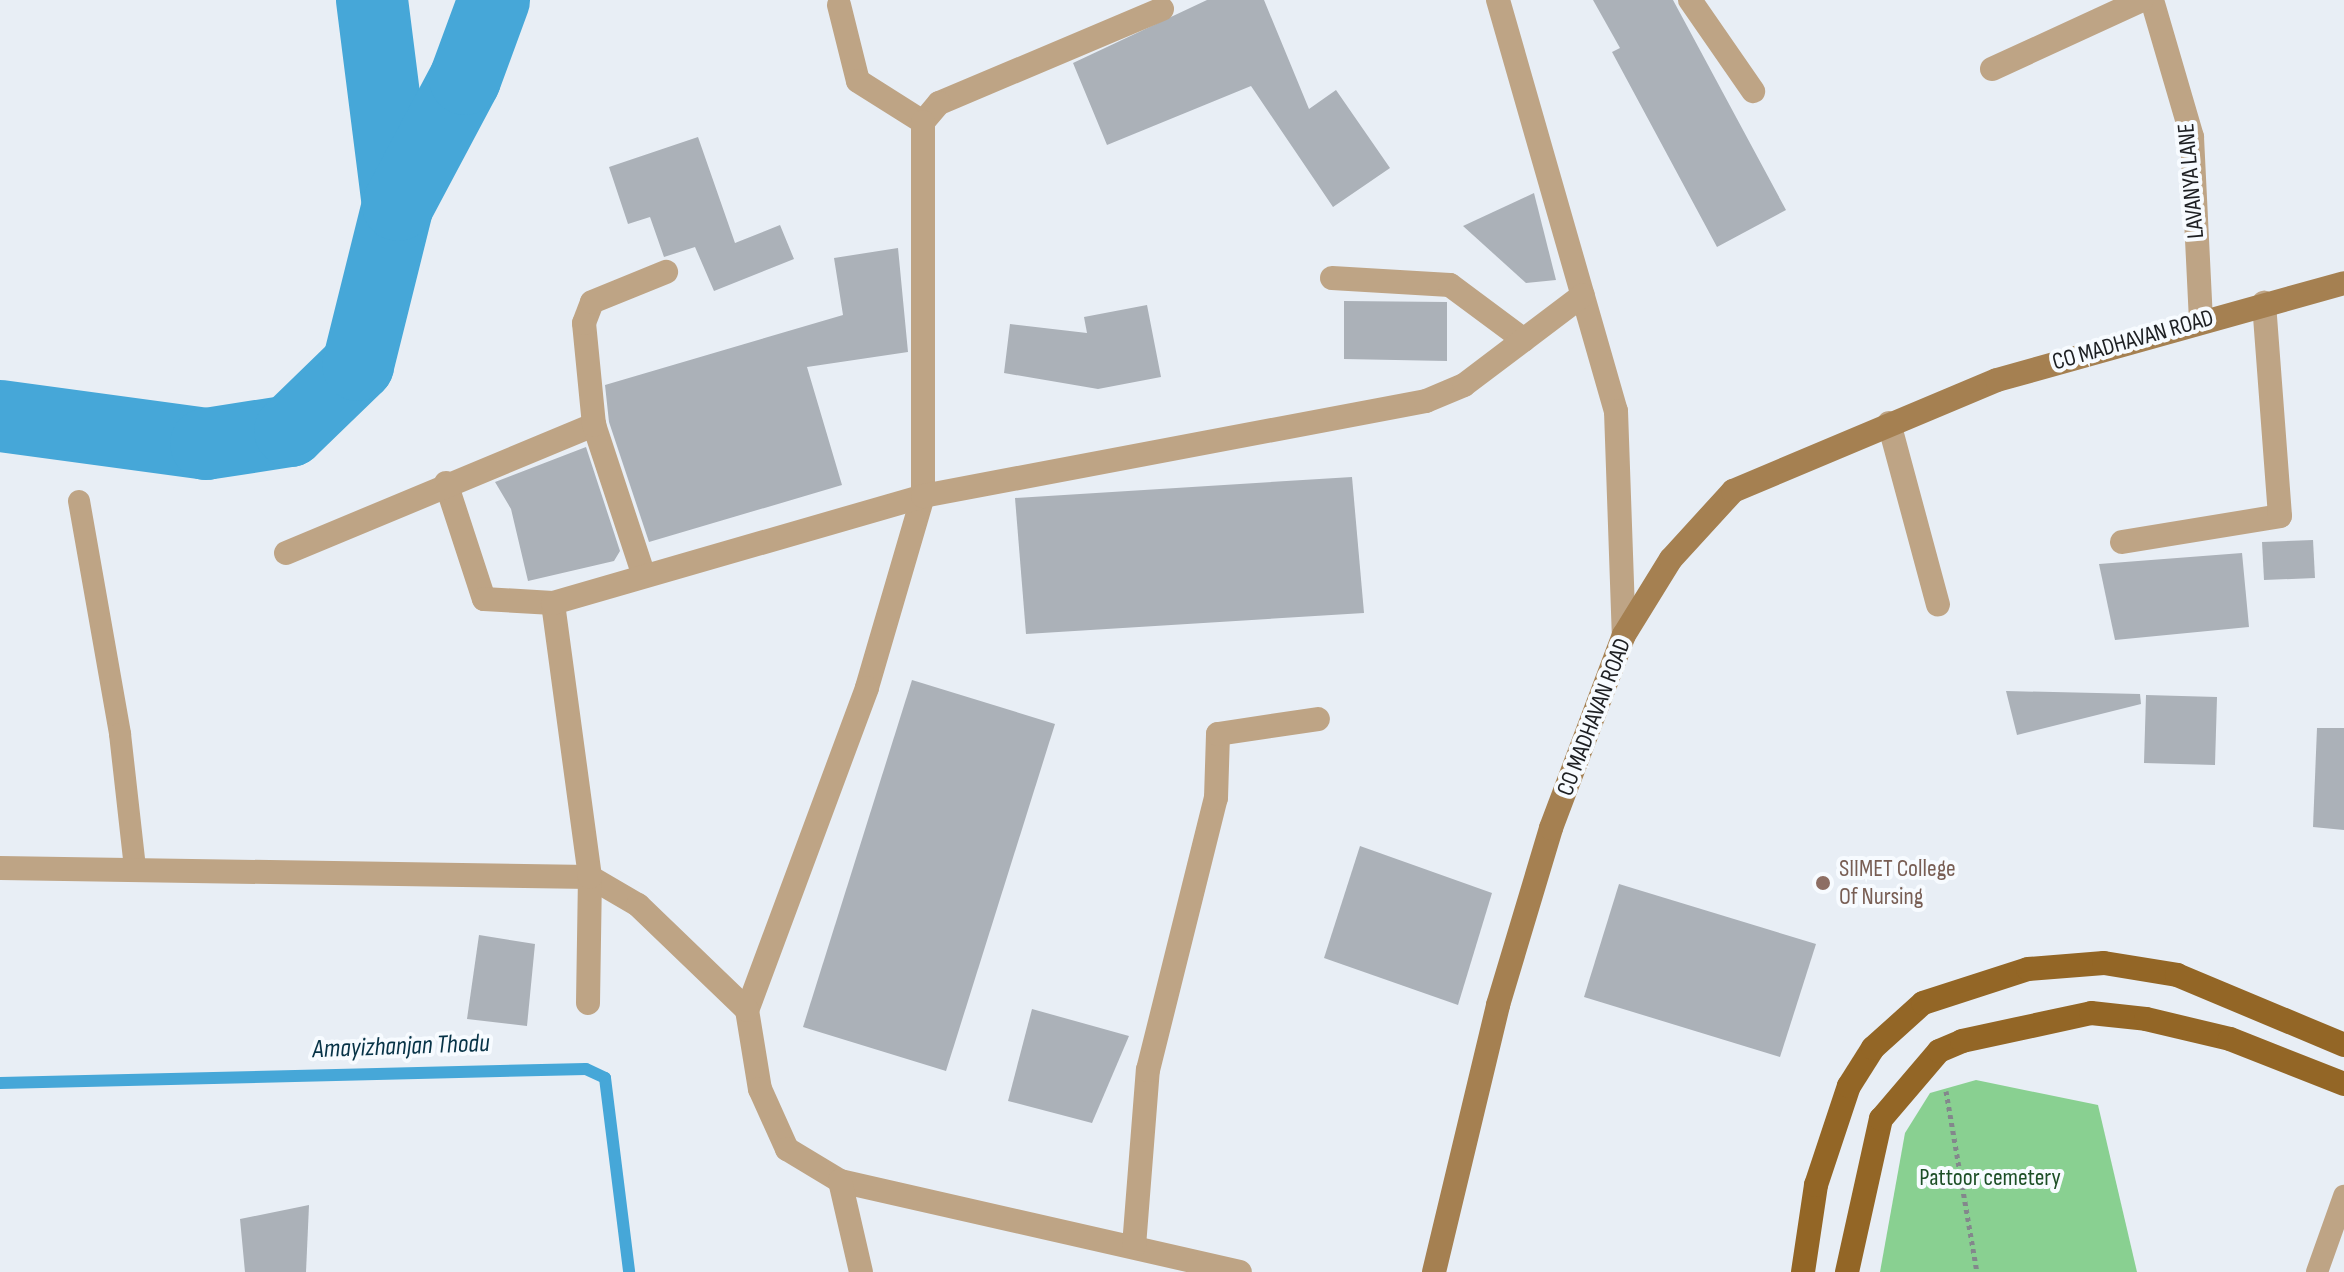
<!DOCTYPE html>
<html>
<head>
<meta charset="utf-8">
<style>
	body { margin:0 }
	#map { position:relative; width:2344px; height:1272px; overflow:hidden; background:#e8eef5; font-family:"Sofia Sans Condensed",sans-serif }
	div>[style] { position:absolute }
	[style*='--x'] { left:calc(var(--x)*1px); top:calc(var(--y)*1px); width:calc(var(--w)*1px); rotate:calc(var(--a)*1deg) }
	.green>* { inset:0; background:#89d091 }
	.stream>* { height:12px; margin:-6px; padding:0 6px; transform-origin:6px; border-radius:6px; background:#46a7d8 }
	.river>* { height:72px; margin:-36px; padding:0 36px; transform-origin:36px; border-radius:36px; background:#46a7d8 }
	.building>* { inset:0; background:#abb1b8 }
	.path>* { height:5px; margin-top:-2.5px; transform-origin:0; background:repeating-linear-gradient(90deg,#83878c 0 4px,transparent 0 8px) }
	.lane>* { height:22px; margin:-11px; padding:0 11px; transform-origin:11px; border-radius:11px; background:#bea485 }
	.street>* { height:24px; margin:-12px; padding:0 12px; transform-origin:12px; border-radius:12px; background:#bea485 }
	.secondary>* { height:24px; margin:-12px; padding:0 12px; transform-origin:12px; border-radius:12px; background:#a58051 }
	.primary>* { height:24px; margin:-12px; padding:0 12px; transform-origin:12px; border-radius:12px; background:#936626 }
	.dots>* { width:22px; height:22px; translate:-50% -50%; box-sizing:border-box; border:4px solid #f7fbff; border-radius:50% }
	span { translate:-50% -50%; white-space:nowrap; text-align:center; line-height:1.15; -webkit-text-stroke:8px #f7fbff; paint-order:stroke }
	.street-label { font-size:24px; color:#1d1f22 }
	.education-label { font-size:24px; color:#785e54 }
	.left { translate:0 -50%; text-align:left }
	.park-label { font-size:24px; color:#1d4f26 }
	.water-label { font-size:26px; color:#073347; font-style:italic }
</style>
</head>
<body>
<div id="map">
	<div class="green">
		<i style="clip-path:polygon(1976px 1080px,2098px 1105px,2137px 1272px,1880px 1272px,1905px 1133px,1930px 1093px)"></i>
	</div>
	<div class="stream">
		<i style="--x:0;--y:1083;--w:586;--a:-1.37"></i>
		<i style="--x:586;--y:1069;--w:21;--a:25"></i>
		<i style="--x:605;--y:1078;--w:195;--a:82.9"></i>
	</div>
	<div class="river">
		<i style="--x:372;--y:0;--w:207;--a:82.8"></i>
		<i style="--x:0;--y:416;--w:208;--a:7.7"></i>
		<i style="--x:206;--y:444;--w:85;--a:-8.8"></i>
		<i style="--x:290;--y:431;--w:95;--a:-44.1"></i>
		<i style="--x:358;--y:365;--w:165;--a:-76"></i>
		<i style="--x:398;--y:205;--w:143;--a:-62"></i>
		<i style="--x:465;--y:79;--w:84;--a:-69.8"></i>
	</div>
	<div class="building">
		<i style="clip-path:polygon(1207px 0,1264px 0,1309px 109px,1336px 90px,1390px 168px,1333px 207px,1251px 86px,1107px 145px,1073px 63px)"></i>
		<i style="clip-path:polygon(1593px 0,1673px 0,1786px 210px,1717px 247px,1612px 52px,1620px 48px)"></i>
		<i style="clip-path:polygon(698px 137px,735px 243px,780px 225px,794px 259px,714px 291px,695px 247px,664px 257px,650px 217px,628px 224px,609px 167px)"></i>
		<i style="clip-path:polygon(1534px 193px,1556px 280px,1526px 283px,1463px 226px)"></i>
		<i style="clip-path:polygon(898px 248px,908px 352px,807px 367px,842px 485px,649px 542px,609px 422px,605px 385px,843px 315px,834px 258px)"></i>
		<i style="clip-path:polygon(1344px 301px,1447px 302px,1447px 361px,1344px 359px)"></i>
		<i style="clip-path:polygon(1147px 305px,1161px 377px,1098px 389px,1004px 373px,1010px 324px,1087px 333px,1084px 317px)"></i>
		<i style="clip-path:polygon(586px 447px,620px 551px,614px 561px,528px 581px,511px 509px,495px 482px)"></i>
		<i style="clip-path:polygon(1352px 477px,1364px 613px,1026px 634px,1015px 498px)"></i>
		<i style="clip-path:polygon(2313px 540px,2315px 578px,2264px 580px,2262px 542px)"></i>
		<i style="clip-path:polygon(2242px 553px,2249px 627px,2115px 640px,2099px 564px)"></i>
		<i style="clip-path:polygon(912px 680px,1055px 724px,946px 1071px,803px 1027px)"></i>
		<i style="clip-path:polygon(2006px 691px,2140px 694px,2141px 704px,2017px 735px)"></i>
		<i style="clip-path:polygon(2146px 695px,2217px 697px,2215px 765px,2144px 763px)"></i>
		<i style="clip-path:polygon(2317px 728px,2344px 728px,2344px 830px,2313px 827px)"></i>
		<i style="clip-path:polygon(1360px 846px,1492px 893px,1458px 1005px,1324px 958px)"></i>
		<i style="clip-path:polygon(1619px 884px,1816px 944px,1780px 1057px,1584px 997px)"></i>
		<i style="clip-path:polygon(479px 935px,535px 944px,527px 1026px,467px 1019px)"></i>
		<i style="clip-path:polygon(1032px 1009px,1129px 1036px,1092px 1123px,1008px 1101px)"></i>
		<i style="clip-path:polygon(309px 1205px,306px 1272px,245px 1272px,240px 1219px)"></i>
	</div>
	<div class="path">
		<i style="--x:1946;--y:1091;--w:184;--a:80.3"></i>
	</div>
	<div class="lane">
		<i style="--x:79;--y:501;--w:237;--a:80"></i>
		<i style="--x:120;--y:734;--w:134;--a:83.6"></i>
		<i style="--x:2317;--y:1272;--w:81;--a:-70.4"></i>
	</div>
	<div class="street">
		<i style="--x:1498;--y:0;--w:428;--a:74"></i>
		<i style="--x:1616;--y:411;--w:224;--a:88"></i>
		<i style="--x:1690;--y:0;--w:111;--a:55.3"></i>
		<i style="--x:2152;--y:0;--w:143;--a:73.7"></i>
		<i style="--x:2192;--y:137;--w:182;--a:87.2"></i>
		<i style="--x:839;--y:5;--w:78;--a:76"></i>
		<i style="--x:858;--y:81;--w:77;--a:32.2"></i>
		<i style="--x:1162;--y:9;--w:242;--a:157.1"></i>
		<i style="--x:939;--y:103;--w:25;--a:130"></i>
		<i style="--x:923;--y:122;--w:374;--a:90"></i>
		<i style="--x:923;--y:496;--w:200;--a:106.3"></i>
		<i style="--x:867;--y:688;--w:344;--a:110.4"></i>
		<i style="--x:747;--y:1010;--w:80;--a:80.7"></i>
		<i style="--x:760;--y:1089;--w:66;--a:65.8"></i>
		<i style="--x:787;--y:1149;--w:62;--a:31.1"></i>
		<i style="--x:840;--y:1181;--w:410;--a:12.8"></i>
		<i style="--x:1992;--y:69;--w:165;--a:-24.7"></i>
		<i style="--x:1332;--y:278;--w:118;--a:3.4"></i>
		<i style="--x:1450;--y:285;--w:92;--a:36.6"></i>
		<i style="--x:1889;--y:423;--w:188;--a:74.9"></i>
		<i style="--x:446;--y:483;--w:122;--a:71.9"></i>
		<i style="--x:484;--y:599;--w:69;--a:3.3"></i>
		<i style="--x:2122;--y:542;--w:160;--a:-9.3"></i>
		<i style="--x:2280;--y:516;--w:214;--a:-94.3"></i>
		<i style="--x:286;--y:553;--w:334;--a:-22.6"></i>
		<i style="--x:643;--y:573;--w:156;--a:-108.3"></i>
		<i style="--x:594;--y:425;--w:102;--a:-95.6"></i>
		<i style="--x:584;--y:323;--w:22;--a:-69"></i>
		<i style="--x:592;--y:302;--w:80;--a:-22.1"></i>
		<i style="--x:0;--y:868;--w:590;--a:0.87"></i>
		<i style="--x:590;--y:877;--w:56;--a:30.3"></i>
		<i style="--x:638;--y:905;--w:151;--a:43.9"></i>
		<i style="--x:588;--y:1003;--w:126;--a:-89.1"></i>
		<i style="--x:590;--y:877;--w:276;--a:-97.7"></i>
		<i style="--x:553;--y:603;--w:385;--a:-16.1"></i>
		<i style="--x:923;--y:496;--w:512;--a:-10.7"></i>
		<i style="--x:1426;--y:401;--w:41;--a:-22.8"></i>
		<i style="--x:1464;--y:385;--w:149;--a:-37.1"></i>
		<i style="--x:840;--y:1181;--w:93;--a:77"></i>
		<i style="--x:1134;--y:1246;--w:177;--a:-85.5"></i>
		<i style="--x:1148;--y:1070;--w:280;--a:-76"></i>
		<i style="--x:1216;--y:798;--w:64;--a:-88.2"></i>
		<i style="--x:1218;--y:734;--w:101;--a:-8.5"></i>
	</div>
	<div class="secondary">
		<i style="--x:1434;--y:1272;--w:275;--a:-76.5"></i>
		<i style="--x:1498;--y:1005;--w:185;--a:-73.3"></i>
		<i style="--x:1551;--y:828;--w:206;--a:-69.3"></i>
		<i style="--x:1624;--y:635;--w:89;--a:-58.3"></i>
		<i style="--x:1671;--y:559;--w:92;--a:-47.6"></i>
		<i style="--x:1733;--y:491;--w:286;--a:-22.8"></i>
		<i style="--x:1997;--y:380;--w:360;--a:-15.6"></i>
	</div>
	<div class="primary">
		<i style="--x:1803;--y:1272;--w:88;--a:-81.5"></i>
		<i style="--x:1816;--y:1185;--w:104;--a:-71.6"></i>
		<i style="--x:1849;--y:1086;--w:45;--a:-57.7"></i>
		<i style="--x:1873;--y:1048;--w:67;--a:-42"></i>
		<i style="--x:1923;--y:1003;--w:110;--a:-17.9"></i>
		<i style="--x:2028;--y:969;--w:76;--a:-4.5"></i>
		<i style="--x:2104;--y:963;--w:74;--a:9.3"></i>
		<i style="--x:2177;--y:975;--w:181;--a:22.7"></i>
		<i style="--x:1847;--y:1272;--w:157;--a:-77.5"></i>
		<i style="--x:1881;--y:1119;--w:89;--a:-49.5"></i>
		<i style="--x:1939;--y:1051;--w:25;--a:-23"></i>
		<i style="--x:1962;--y:1041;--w:132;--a:-12.2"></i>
		<i style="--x:2091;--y:1013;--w:55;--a:6.2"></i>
		<i style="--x:2146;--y:1019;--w:86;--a:13.4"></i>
		<i style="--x:2230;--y:1039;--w:123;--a:21.5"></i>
	</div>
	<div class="dots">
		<i style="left:1823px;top:883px;background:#8d6e63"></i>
	</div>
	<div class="street-label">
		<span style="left:2191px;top:181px;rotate:-95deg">LAVANYA LANE</span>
		<span style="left:2133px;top:340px;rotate:-16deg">CO MADHAVAN ROAD</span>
		<span style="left:1594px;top:717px;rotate:-69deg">CO MADHAVAN ROAD</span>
	</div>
	<div class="education-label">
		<span class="left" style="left:1839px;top:883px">SIIMET College<br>Of Nursing</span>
	</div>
	<div class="park-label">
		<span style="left:1990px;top:1178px">Pattoor cemetery</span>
	</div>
	<div class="water-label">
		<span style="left:401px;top:1047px;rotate:-2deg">Amayizhanjan Thodu</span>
	</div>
</div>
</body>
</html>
